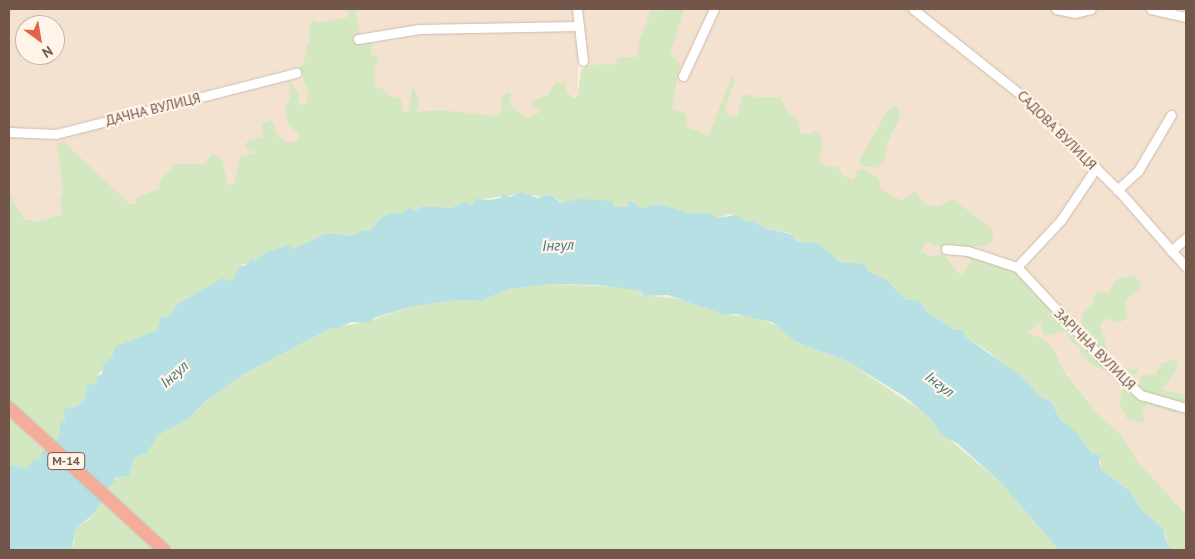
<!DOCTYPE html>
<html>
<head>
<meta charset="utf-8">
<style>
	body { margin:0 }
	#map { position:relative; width:1195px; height:559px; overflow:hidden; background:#fcf0e2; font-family:"PT Sans",sans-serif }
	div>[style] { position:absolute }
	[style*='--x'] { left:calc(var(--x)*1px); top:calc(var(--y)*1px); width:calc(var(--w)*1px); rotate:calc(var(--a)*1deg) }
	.residential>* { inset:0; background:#f3e2d0 }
	.green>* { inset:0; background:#d3e8c1 }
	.water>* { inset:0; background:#b7e0e4 }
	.roads { filter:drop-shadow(0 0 1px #cebaac) drop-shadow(0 0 1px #cebaac) }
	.minor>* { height:9px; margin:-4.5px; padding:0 4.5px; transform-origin:4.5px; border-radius:4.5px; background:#fff }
	.highway>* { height:12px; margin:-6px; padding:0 6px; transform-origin:6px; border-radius:6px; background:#f5ad9a }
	span { translate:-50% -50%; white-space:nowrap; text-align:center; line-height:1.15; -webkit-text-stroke:4.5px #fff4e8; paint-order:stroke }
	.shield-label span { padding:1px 4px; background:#fff4e8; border:1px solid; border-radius:4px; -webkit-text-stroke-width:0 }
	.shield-label { font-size:12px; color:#725649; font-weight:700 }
	.street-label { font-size:14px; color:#725649 }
	.water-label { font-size:15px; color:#40777f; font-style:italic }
	.frame { position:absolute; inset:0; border:10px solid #725649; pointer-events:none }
	.north { position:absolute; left:15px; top:15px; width:50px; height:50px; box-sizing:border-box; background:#fff4e8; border:1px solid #c7b5a8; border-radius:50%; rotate:148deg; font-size:14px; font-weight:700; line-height:20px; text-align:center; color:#725649 }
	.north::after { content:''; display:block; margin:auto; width:18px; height:22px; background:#e36349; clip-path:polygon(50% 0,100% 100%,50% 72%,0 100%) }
</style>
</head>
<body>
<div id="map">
	<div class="residential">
		<i style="clip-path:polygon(evenodd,10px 9px,576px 9px,576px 22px,420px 25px,360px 34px,310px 25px,307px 60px,299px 67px,56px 129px,9px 128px,10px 9px,25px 25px,55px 25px,55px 55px,25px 55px,25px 25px)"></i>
		<i style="clip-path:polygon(579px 9px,657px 9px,647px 57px,585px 69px)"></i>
		<i style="clip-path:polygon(684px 9px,909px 9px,1006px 84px,1091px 168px,1059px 219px,972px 305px,914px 261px,938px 225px,814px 163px,738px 119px,709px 137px,666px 117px,680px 64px,669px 56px)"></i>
		<i style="clip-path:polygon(918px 9px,1146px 9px,1186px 18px,1186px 263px,1026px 96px)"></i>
		<i style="clip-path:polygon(573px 27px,578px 33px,578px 95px,542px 116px,370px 115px,368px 83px,372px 35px)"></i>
		<i style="clip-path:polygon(301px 75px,308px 94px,297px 141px,234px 183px,130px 204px,107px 185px,66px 213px,28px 225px,9px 193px,9px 131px,55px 133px)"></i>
		<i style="clip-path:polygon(1097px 173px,1186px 271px,1186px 404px,1140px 392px,1030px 280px,1021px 263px)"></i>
		<i style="clip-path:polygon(1053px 308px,1124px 384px,1186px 407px,1186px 514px,1139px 463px,1118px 431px,1101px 418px,1066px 372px,1027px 334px)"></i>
	</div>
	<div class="green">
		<i style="clip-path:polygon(349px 9px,355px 9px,360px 34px,372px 32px,371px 55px,376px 55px,379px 59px,375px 66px,374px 87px,382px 88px,389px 96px,401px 99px,403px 113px,408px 111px,413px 86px,419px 101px,416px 112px,440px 110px,498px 116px,502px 110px,500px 99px,508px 92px,512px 94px,509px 104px,526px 117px,539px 113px,539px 109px,533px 107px,533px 101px,548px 95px,555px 83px,565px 83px,567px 92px,574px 99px,578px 95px,581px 70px,588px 65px,615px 64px,618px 57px,638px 57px,638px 45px,651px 11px,684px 9px,670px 55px,680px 64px,672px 108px,686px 114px,687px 127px,709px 135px,731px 77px,735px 79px,734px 83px,725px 110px,730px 117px,738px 117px,741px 98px,746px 94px,755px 97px,780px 97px,788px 112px,799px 121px,800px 133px,809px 135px,815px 131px,820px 135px,823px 144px,818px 161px,825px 166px,838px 167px,842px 175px,853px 180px,858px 170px,864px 169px,878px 178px,881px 189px,902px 201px,915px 191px,925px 204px,937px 207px,953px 199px,994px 231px,991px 242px,983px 246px,942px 248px,927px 242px,921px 251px,929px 256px,944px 254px,959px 274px,962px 274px,971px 261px,958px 252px,1014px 268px,1081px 331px,1082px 314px,1092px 304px,1094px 295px,1098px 291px,1109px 292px,1117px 279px,1132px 275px,1139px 280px,1141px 288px,1125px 300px,1127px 318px,1119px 323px,1105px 318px,1100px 326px,1111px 360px,1127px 369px,1139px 369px,1131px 380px,1117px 380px,1109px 371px,1098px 368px,1081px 355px,1079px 346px,1071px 342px,1066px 331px,1045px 336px,1040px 328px,1042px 320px,1027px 334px,1040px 337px,1054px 349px,1062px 368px,1101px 418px,1118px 431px,1139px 463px,1186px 514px,1186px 550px,1174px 550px,1167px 544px,1165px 533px,1140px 508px,1127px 488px,1101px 469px,1100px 455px,1092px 454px,1084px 447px,1078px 434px,1060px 419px,1053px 403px,1039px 396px,1026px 380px,1011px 372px,989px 352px,966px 337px,963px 330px,955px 330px,927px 312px,920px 302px,905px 299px,886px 279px,868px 271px,865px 264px,840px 262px,819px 246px,799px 242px,793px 239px,793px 234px,762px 227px,753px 220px,745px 221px,731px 214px,717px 218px,710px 213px,688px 214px,659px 204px,640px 208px,629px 199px,629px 205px,626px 207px,614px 207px,608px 201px,562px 203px,554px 196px,545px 195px,540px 199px,538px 196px,521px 194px,483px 199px,472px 205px,465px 202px,451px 208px,423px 206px,414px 211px,408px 208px,403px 213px,392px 212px,380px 219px,370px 231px,352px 236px,327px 233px,293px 249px,286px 246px,268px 251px,256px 260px,250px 259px,247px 265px,242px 264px,232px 281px,222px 278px,179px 304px,169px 317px,161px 316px,157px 330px,117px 347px,112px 359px,96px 377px,97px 382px,87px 385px,85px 398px,77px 406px,63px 409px,65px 420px,60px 423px,59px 437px,53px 442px,9px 401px,9px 193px,25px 220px,39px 221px,62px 214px,60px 200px,63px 192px,57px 143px,64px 142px,130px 204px,136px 203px,137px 197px,159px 189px,161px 180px,175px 164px,204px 164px,213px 153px,221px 159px,227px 179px,225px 185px,234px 183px,240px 157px,258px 152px,249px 151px,244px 145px,249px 140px,263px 137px,262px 123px,272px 120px,278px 136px,287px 143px,297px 141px,299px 133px,288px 125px,285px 105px,290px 98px,289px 82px,299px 93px,299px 104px,305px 105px,308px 94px,299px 67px,303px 64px,309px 41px,309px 25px,314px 20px,319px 23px,348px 17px)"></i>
		<i style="clip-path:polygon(898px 106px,900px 118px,887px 143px,885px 159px,877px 168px,861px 166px,859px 161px,885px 115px,892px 107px)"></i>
		<i style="clip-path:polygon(551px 284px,621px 287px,637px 290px,642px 295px,683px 299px,726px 315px,754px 316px,782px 328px,796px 342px,847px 361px,929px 416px,940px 431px,1002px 484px,1059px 550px,170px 550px,108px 494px,114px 480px,130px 474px,135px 457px,144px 454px,157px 436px,187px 420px,206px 401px,244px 374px,331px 328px,366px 322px,413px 306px,460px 300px,481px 301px,509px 289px)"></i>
		<i style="clip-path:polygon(1172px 360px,1177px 361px,1177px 369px,1162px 390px,1186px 395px,1186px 404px,1175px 413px,1147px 404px,1141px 412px,1146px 423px,1128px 420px,1120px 407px,1121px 392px,1126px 387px,1145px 392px,1138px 386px,1141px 376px,1156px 374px,1160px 364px)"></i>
		<i style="clip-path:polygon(9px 416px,44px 450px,41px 458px,26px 469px,9px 469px)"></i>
		<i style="clip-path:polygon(101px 501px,156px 550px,69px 550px,73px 545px,77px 527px,91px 518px)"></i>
	</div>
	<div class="water">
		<i style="clip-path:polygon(521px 192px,540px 199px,545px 195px,553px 196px,561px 203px,580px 199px,602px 200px,612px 202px,614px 207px,626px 207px,629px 205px,629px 199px,640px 208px,659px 204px,688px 213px,710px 213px,717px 218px,736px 215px,745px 221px,753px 220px,762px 227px,794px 235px,793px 239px,799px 242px,819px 244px,840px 262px,865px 264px,868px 271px,886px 279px,905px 299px,919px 301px,927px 312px,955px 330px,963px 330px,966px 337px,1026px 380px,1039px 396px,1052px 402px,1060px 419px,1077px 433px,1092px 454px,1101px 455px,1099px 462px,1101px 469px,1129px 490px,1140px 508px,1163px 529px,1167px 544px,1174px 550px,1059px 550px,1002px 484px,957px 443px,941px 435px,932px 420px,905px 397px,847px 361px,796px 342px,772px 322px,736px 314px,726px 315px,668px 295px,645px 296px,637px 290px,597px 285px,551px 284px,509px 289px,481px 301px,460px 300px,413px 306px,374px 318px,369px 323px,351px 322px,337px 329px,331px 328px,244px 374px,206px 401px,187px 420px,157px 436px,147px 453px,135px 457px,129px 476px,116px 478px,93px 515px,77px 527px,71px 549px,9px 550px,9px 469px,12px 465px,26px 469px,33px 460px,41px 458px,41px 453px,59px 437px,60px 423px,65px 420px,63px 409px,77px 406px,85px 398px,87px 385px,97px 382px,96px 377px,102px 374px,103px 365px,109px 358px,112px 359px,115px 347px,157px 330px,161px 316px,169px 317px,178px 304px,222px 278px,232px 281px,240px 266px,247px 265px,250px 259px,256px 260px,268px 251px,288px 245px,293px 249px,327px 233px,352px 236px,364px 230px,370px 231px,380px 219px,392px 212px,403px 213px,409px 207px,414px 211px,423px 206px,451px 208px,465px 202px,472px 205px,475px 199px,491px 200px,501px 198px,503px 194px,510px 197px)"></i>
	</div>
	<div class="roads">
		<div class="minor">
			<i style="--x:577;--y:9;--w:52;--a:83.4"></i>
			<i style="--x:913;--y:9;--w:143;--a:38.5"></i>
			<i style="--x:1025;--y:98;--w:134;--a:44.7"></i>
			<i style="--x:1120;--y:192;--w:100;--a:48.7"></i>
			<i style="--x:1056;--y:9;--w:19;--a:12"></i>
			<i style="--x:1075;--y:13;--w:16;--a:-14"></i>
			<i style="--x:1151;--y:9;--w:36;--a:13"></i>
			<i style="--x:358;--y:39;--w:62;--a:-9.3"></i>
			<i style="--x:419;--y:29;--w:160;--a:-1.1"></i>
			<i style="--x:683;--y:76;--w:74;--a:-65.2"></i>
			<i style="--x:9;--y:132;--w:47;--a:2.4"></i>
			<i style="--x:56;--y:134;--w:248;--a:-14.3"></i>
			<i style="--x:1117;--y:190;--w:28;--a:-42"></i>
			<i style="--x:1138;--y:171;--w:65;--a:-59.5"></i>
			<i style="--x:946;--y:249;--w:22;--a:5"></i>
			<i style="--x:968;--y:251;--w:52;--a:18.1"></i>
			<i style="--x:1017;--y:267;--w:64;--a:-46.9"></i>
			<i style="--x:1061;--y:220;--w:63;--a:-56.1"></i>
			<i style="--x:1171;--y:251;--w:20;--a:-41"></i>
			<i style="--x:1017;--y:267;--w:141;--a:47"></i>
			<i style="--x:1113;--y:370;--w:38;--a:42"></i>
			<i style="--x:1141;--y:395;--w:47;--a:16.1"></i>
		</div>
		<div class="highway">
			<i style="--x:9;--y:408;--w:210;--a:42.5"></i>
		</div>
	</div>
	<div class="shield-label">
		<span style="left:66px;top:461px">М-14</span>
	</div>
	<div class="street-label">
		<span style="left:153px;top:109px;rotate:-14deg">ДАЧНА ВУЛИЦЯ</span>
		<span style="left:1057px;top:130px;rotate:45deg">САДОВА ВУЛИЦЯ</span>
		<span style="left:1095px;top:349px;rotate:45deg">ЗАРІЧНА ВУЛИЦЯ</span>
	</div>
	<div class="water-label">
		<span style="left:558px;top:245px;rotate:-2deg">Інгул</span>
		<span style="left:174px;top:374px;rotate:-42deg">Інгул</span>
		<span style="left:940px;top:384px;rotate:37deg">Інгул</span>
	</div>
	<div class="frame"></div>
	<div class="north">N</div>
</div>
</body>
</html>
